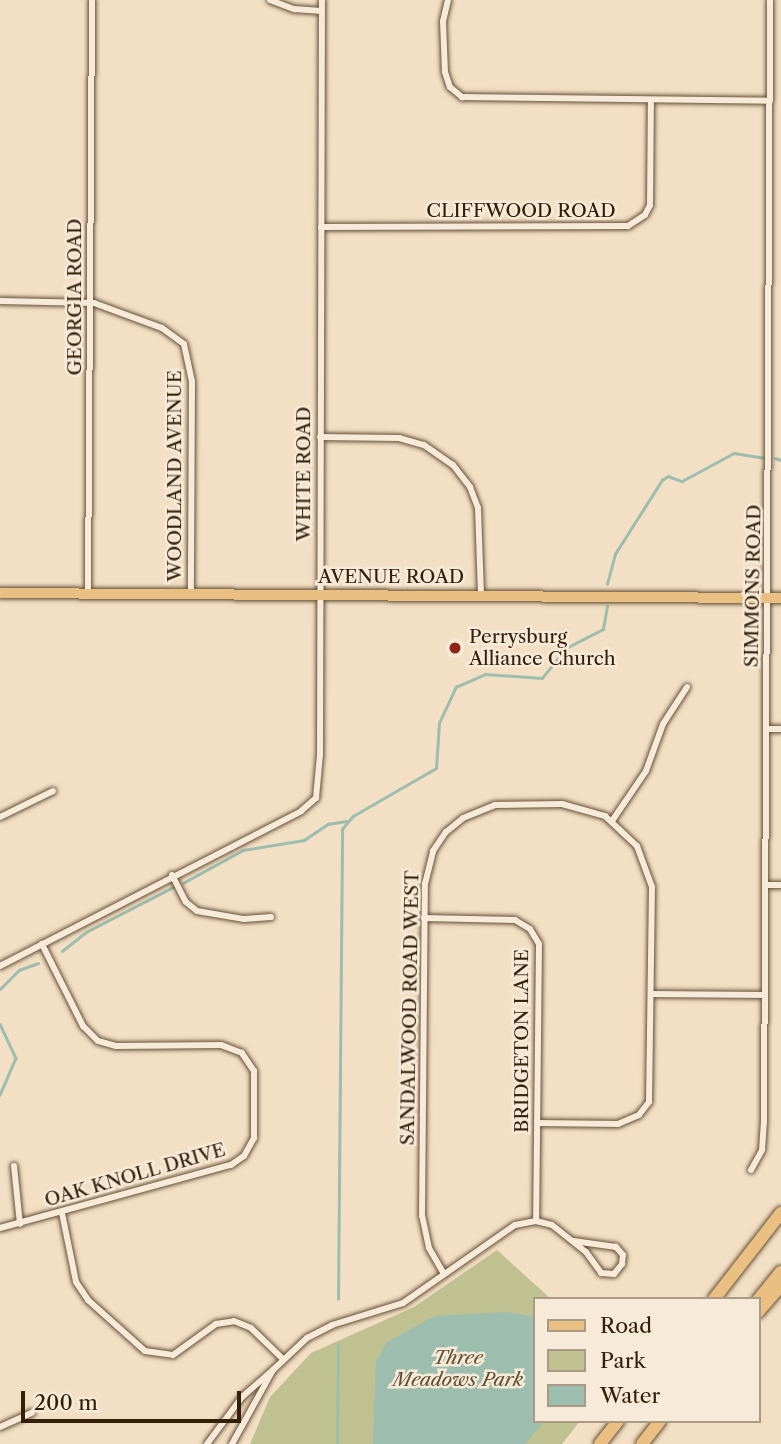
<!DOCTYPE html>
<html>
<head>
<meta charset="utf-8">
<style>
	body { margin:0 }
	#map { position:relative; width:781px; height:1444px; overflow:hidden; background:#f3dfc4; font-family:"Libre Caslon Text",serif }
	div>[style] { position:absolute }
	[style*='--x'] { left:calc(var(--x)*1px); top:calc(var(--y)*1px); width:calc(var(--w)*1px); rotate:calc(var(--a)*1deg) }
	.green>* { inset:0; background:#bfc191 }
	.water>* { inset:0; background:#9dbdae }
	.stream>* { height:2.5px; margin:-1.25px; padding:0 1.25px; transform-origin:1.25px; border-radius:1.25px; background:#9dbdae }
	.roads { filter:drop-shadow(0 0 2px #645037) drop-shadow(0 0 2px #645037) }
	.street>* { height:6px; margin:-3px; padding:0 3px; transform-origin:3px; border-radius:3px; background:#f7ead9 }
	.primary>* { height:10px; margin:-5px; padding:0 5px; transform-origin:5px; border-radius:5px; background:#eac082 }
	.highway>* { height:12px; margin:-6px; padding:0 6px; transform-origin:6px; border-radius:6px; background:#eac082 }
	.dots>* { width:19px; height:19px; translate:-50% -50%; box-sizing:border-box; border:4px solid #f7ead9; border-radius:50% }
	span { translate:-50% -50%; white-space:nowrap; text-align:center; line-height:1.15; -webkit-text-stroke:5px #f7ead9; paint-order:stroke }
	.street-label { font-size:19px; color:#342008 }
	.poi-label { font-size:19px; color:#342008 }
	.left { translate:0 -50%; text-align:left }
	.park-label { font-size:19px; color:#5e5031; font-style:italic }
	.legend { position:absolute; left:533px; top:1297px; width:228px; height:126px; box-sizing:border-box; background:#f7ead9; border:2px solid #a99985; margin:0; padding:9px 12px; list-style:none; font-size:21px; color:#342008 }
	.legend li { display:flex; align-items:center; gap:14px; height:35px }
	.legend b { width:35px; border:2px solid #a99985 }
	.scale { position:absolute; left:21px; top:1391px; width:220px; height:32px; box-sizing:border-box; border:4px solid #342008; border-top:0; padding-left:9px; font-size:21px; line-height:24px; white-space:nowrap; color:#342008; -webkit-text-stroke:5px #f7ead9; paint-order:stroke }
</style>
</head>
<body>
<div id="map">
	<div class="green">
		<i style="clip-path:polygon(497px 1250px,551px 1299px,534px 1299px,534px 1421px,580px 1421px,562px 1444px,250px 1444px,270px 1397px,311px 1353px,414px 1307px)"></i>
	</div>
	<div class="water">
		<i style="clip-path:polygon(508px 1312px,534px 1317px,534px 1421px,544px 1421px,525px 1444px,373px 1444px,376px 1362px,387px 1342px,435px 1316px)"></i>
	</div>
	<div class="stream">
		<i style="--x:775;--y:458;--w:6;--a:18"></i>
		<i style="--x:607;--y:584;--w:31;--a:-75"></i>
		<i style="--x:615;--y:554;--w:88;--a:-57.6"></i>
		<i style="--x:662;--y:480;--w:7;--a:-34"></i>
		<i style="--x:668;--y:476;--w:15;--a:20"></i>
		<i style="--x:682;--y:481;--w:59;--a:-28.3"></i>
		<i style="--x:734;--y:453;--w:30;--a:9"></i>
		<i style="--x:183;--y:883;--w:68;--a:-28.8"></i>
		<i style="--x:243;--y:850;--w:62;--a:-9.3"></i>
		<i style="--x:304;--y:840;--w:29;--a:-34"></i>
		<i style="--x:328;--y:824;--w:18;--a:-9"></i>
		<i style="--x:62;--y:951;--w:31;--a:-38"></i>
		<i style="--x:86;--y:932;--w:98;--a:-27.3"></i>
		<i style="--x:0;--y:989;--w:27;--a:-45"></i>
		<i style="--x:19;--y:970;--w:20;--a:-20"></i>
		<i style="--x:0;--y:1024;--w:38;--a:65"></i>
		<i style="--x:16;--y:1058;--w:40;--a:113.4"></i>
		<i style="--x:338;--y:1299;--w:470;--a:-89.5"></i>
		<i style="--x:342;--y:829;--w:17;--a:-50"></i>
		<i style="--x:353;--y:816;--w:96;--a:-30"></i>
		<i style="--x:436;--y:768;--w:45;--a:-86.2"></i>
		<i style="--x:439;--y:723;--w:40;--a:-65"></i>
		<i style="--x:456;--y:687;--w:32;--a:-24"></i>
		<i style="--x:485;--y:674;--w:57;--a:4"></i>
		<i style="--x:542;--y:678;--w:38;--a:-51"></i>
		<i style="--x:566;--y:648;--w:42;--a:-27.2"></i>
		<i style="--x:603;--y:629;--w:23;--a:-80"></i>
		<i style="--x:337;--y:1444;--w:99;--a:-89.4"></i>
	</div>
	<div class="roads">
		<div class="street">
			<i style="--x:270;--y:0;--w:26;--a:21"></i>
			<i style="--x:294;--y:9;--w:28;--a:4"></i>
			<i style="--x:448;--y:0;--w:22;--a:103"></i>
			<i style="--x:443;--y:21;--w:51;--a:87.8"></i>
			<i style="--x:445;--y:72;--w:16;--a:72"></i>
			<i style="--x:450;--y:87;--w:16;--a:40"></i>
			<i style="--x:462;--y:97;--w:308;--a:0.7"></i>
			<i style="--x:321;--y:227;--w:307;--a:-0.2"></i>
			<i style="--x:628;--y:226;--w:20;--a:-33"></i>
			<i style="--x:645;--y:215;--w:11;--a:-63"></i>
			<i style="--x:650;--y:205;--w:105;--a:-89.5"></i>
			<i style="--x:0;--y:301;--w:94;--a:1.2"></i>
			<i style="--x:94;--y:303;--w:72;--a:20.2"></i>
			<i style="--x:162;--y:328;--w:27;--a:36"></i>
			<i style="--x:184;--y:344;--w:38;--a:78"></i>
			<i style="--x:192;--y:381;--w:213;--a:90.3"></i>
			<i style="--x:320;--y:437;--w:79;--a:0.7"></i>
			<i style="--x:399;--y:438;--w:26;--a:16"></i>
			<i style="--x:424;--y:445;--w:35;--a:35"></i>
			<i style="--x:453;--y:465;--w:28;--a:52"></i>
			<i style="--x:470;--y:487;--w:22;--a:69"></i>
			<i style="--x:478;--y:508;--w:87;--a:88"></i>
			<i style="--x:88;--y:593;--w:593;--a:-89.61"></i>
			<i style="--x:767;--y:729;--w:14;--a:0"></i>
			<i style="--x:0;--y:817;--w:59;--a:-26.1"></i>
			<i style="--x:612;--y:821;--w:60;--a:-55.8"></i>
			<i style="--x:646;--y:771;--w:50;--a:-70.1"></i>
			<i style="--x:663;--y:724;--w:44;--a:-57"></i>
			<i style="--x:172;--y:875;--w:30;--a:63"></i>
			<i style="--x:186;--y:902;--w:14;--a:39"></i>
			<i style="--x:197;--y:911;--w:48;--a:9.7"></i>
			<i style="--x:244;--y:919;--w:27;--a:-4"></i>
			<i style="--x:766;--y:885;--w:15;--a:0"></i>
			<i style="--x:424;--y:918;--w:91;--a:1.3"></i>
			<i style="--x:515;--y:920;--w:17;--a:31"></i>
			<i style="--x:530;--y:929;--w:17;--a:59"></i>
			<i style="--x:539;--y:944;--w:277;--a:90.6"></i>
			<i style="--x:0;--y:966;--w:339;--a:-27.2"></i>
			<i style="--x:301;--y:811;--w:20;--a:-41"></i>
			<i style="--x:316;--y:798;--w:44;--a:-84.8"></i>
			<i style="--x:320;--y:754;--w:754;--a:-89.85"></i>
			<i style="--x:652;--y:994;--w:113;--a:0.5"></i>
			<i style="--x:14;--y:1166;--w:58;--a:84.1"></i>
			<i style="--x:751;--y:1170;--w:23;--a:-61"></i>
			<i style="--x:762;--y:1150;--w:29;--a:-86"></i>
			<i style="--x:764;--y:1121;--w:1121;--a:-89.69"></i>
			<i style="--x:62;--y:1213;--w:70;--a:78.5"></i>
			<i style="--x:76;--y:1282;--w:22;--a:56"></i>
			<i style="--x:88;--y:1300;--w:76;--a:41.8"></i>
			<i style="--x:145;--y:1351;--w:28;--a:8"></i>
			<i style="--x:173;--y:1355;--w:53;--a:-35.8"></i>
			<i style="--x:216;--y:1324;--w:18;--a:-9"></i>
			<i style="--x:234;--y:1321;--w:18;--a:22"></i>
			<i style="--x:251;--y:1328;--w:45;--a:44.1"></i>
			<i style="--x:0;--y:1228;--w:239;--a:-15.3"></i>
			<i style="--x:231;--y:1165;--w:16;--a:-35"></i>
			<i style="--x:244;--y:1156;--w:21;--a:-61"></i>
			<i style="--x:254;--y:1138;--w:67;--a:-90"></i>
			<i style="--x:254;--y:1071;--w:22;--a:-124"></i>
			<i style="--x:242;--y:1053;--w:22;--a:-159"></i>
			<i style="--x:221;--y:1045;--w:105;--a:179.5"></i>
			<i style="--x:116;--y:1046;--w:19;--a:-164"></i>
			<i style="--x:98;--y:1041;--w:21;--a:-135"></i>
			<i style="--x:83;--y:1026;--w:92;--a:-116.6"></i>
			<i style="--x:444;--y:1274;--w:30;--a:-120"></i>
			<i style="--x:429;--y:1248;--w:33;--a:-102"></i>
			<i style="--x:422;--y:1216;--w:332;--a:-89.5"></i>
			<i style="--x:425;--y:884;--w:34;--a:-76"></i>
			<i style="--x:433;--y:851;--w:23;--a:-56"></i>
			<i style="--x:446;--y:832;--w:22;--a:-39"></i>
			<i style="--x:463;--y:818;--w:35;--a:-22"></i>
			<i style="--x:495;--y:805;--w:67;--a:-0.9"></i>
			<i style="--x:562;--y:804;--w:45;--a:15.6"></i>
			<i style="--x:605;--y:816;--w:44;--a:43.2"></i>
			<i style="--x:637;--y:846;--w:44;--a:69.9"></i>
			<i style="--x:652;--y:887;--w:215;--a:90.8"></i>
			<i style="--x:649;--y:1102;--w:16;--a:128"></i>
			<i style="--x:639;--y:1115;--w:23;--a:157"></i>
			<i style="--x:618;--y:1124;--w:79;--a:-179.3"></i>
			<i style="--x:0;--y:1427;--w:35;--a:-24"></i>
			<i style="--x:207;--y:1444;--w:59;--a:-53.3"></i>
			<i style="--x:242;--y:1397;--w:41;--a:-41.1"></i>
			<i style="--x:232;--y:1444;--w:85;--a:-61"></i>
			<i style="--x:273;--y:1370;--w:47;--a:-43.3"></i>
			<i style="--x:307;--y:1338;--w:28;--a:-27"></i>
			<i style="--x:332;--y:1325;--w:74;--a:-17.2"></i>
			<i style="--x:403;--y:1303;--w:136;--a:-34.9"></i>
			<i style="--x:515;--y:1225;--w:21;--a:-11"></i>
			<i style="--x:536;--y:1221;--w:16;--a:14"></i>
			<i style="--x:552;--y:1225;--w:43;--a:38.5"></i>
			<i style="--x:586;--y:1252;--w:26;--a:54"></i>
			<i style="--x:601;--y:1273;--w:13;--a:4"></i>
			<i style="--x:614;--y:1274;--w:13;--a:-51"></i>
			<i style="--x:622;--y:1264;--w:9;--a:-84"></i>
			<i style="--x:623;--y:1255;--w:11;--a:-131"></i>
			<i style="--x:616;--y:1247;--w:43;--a:-172.1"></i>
		</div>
		<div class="primary">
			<i style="--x:0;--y:593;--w:781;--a:0.37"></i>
		</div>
		<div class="highway">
			<i style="--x:714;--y:1299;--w:109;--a:-52.1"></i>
			<i style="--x:758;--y:1300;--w:36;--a:-51"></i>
			<i style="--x:758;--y:1312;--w:35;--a:-49"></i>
			<i style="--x:600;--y:1444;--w:29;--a:-52"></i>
			<i style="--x:642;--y:1444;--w:29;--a:-52"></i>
		</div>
	</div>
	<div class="dots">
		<i style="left:455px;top:648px;background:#8f2418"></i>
	</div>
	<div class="street-label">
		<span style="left:521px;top:211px">CLIFFWOOD ROAD</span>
		<span style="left:75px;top:297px;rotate:-90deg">GEORGIA ROAD</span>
		<span style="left:304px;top:474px;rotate:-90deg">WHITE ROAD</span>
		<span style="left:175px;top:476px;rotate:-90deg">WOODLAND AVENUE</span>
		<span style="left:391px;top:577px">AVENUE ROAD</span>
		<span style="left:753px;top:586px;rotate:-89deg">SIMMONS ROAD</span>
		<span style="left:410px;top:1008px;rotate:-89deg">SANDALWOOD ROAD WEST</span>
		<span style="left:522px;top:1041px;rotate:-90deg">BRIDGETON LANE</span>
		<span style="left:135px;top:1175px;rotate:-16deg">OAK KNOLL DRIVE</span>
	</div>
	<div class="poi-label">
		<span class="left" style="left:469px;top:648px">Perrysburg<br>Alliance Church</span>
	</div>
	<div class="park-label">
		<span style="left:458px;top:1369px">Three<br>Meadows Park</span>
	</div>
	<ul class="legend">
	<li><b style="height:9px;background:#eac082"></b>Road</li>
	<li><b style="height:19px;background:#bfc191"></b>Park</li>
	<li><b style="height:19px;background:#9dbdae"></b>Water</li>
	</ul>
	<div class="scale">200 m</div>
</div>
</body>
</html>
